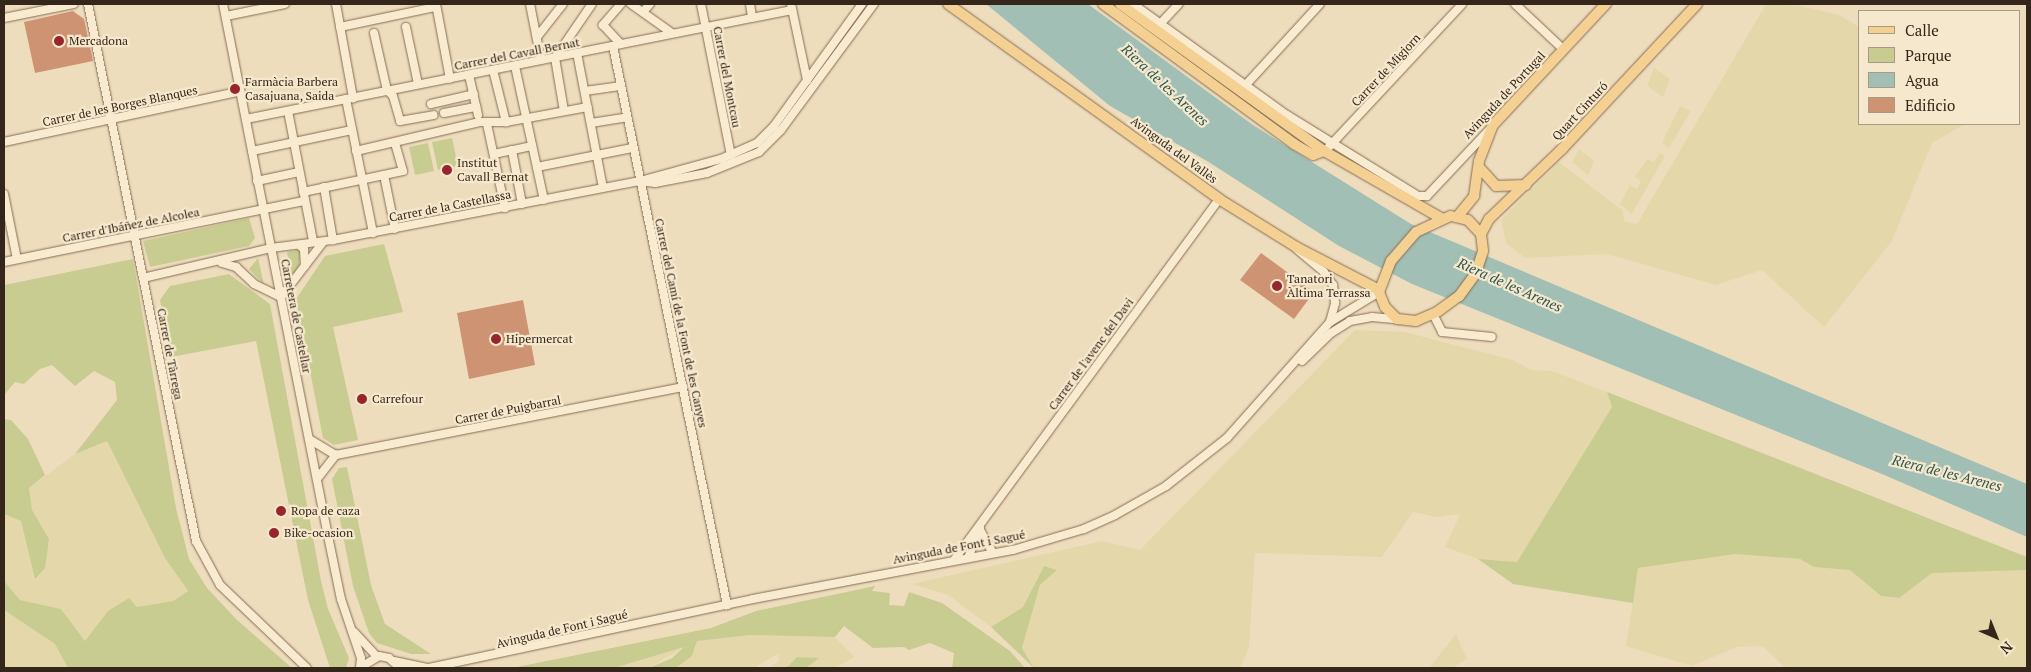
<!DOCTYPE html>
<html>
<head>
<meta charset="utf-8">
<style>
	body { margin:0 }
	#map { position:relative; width:2031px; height:672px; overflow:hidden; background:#eeddbd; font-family:"PT Serif",serif }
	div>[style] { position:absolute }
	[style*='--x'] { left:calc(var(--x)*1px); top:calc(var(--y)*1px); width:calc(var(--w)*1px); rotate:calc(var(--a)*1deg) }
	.farmland>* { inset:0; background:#e4d8aa }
	.green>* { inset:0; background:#c8cc91 }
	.water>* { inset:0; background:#a1bfb5 }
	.building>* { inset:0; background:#ce9372 }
	.roads { filter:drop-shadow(0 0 1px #866d56) drop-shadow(0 0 1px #866d56) }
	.minor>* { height:8px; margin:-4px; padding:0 4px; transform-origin:4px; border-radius:4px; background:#f9ebd0 }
	.major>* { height:10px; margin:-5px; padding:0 5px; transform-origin:5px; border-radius:5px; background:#f4d093 }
	.dots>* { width:14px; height:14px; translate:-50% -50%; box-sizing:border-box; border:2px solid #f6e8cc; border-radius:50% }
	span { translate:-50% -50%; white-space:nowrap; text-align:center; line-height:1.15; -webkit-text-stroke:4.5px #f6e8cc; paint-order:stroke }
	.poi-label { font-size:12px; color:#35261b }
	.left { translate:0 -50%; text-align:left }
	.street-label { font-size:12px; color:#35261b }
	.water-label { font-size:14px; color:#2a5550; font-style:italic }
	.frame { position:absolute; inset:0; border:5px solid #35261b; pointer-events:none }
	.legend { position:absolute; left:1858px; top:10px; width:162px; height:115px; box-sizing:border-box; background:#f6e8cc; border:1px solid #a99a85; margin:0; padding:6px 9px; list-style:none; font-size:15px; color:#35261b }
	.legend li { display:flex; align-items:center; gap:10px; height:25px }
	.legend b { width:25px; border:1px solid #a99a85 }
	.north { position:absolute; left:1971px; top:612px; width:50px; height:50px; -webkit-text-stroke:4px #f6e8cc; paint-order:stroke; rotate:136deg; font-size:14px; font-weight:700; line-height:20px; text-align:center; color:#35261b }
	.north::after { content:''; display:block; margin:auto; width:18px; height:22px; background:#35261b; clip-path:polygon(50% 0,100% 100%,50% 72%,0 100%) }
</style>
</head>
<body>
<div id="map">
	<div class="farmland">
		<i style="clip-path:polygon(1766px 4px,1801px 6px,1839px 15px,1860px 27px,1860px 124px,1965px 124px,1932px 143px,1892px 241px,1824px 327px,1762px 270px,1716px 285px,1607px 254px,1525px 258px,1506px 243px,1501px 220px,1559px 162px,1623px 211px,1624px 221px,1637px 224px)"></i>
		<i style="clip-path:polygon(1654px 68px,1670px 79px,1663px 97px,1647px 86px)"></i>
		<i style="clip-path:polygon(1680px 106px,1691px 111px,1669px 148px,1662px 143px)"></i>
		<i style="clip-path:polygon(1579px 149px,1594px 161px,1588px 175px,1572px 162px)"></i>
		<i style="clip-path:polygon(1660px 153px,1665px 156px,1632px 214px,1620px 204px,1630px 185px,1637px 189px,1641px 181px,1635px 177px,1647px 159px,1654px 162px)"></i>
		<i style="clip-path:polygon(1355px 330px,1405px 332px,1513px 360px,1531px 370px,1552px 371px,1607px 392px,1612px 407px,1517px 562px,1478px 559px,1445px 547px,1460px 514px,1437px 517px,1413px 512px,1382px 557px,1255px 553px,1249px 648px,1240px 668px,1034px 668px,1022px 648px,1040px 585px,1057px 570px,1044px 566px,1023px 607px,991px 627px,948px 595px,912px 584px,1102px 541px,1140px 550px)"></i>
		<i style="clip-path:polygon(107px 441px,165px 558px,188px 591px,173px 601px,137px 607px,129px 598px,85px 641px,61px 609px,20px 600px,4px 581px,4px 514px,21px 521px,35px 578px,49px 539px,31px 510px,29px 488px,75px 454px)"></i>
		<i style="clip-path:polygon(1735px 554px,1800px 559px,1814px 567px,1850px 570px,1881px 596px,1899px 598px,1932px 573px,2027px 570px,2027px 668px,1786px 668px,1762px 646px,1737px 647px,1692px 666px,1626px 646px,1638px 568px)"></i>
		<i style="clip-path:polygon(4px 610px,56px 644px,68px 668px,7px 668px,4px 665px)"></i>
		<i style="clip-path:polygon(1456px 634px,1467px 659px,1452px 668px,1429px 668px)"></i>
		<i style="clip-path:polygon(751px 635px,835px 637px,855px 657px,835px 668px,806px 668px,818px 658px,797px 657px,786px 668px,769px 668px,779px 661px,779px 653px,754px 668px,676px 668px,692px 656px,697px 641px)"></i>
		<i style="clip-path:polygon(686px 646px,649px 668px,614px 668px)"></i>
	</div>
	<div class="green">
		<i style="clip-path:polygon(452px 138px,458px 166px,438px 170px,432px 142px)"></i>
		<i style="clip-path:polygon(428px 143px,434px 171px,415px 175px,409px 147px)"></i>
		<i style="clip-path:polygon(249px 218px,255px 238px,249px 246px,150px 267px,143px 241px)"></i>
		<i style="clip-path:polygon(384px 244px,403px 312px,333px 327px,358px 440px,334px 445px,323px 438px,296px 299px,325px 256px)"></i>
		<i style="clip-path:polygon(300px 249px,299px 265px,292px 279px,287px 252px)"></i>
		<i style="clip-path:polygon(258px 258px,264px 285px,249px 269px)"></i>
		<i style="clip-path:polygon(133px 259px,176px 508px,189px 559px,207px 588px,236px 619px,292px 668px,68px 668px,55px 644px,4px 610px,4px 581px,20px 600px,61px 609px,85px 641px,108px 611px,129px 598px,137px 607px,173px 601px,188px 591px,165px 558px,107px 441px,75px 454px,117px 400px,115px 382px,94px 371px,75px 386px,52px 365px,40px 369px,24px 384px,15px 382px,4px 395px,4px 285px)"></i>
		<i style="clip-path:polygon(229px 274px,270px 304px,321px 581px,328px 609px,349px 658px,346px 668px,330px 668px,308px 600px,256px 341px,171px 357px,160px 300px,170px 286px)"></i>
		<i style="clip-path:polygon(1607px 392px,2027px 557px,2027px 570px,1932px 573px,1899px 598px,1881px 596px,1850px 570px,1814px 567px,1800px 559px,1735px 554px,1638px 568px,1633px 603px,1513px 584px,1478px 559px,1517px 562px,1612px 407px)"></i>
		<i style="clip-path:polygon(4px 419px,11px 420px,28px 439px,45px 475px,29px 488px,32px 510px,49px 539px,45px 568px,35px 579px,21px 521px,4px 514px)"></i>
		<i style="clip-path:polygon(347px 467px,371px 585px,385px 624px,431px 654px,411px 654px,377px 643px,369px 633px,353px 586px,332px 479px,339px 468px)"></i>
		<i style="clip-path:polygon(1044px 566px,1057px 570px,1040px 585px,1022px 648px,1034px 668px,991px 627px,1023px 607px)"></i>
		<i style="clip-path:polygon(875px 586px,872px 591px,890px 593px,889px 605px,904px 606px,909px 592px,942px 603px,1010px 651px,1025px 668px,952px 668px,954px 653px,930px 643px,909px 650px,904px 647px,873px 648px,844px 626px,835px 637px,751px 635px,697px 641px,692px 656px,676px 668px,649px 668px,672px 658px,684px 647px,614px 668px,512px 668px,711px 628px,756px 611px)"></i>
		<i style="clip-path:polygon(797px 657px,819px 658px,806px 668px,786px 668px)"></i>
	</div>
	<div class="water">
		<i style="clip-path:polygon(986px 4px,1088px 4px,1253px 125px,1411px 224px,2027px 484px,2027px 537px,1882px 474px,1412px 284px,1339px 246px,1207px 161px,1110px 106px)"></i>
	</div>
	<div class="building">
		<i style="clip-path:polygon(73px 11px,84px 19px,93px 61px,35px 73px,24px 22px)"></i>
		<i style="clip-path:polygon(1261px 253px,1314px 292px,1294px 319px,1240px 280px)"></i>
		<i style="clip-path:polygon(523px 300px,535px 365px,469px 379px,457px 313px)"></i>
	</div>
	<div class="roads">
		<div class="minor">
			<i style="--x:88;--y:4;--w:548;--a:78.63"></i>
			<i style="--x:196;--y:541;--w:50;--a:61.4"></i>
			<i style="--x:220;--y:585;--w:120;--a:43.7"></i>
			<i style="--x:223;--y:4;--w:537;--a:78.84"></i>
			<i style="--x:327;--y:531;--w:69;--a:78.4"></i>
			<i style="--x:341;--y:599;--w:62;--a:71.3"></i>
			<i style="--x:361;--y:658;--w:10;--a:96"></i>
			<i style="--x:336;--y:4;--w:96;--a:79.7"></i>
			<i style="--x:436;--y:4;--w:76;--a:79.4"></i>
			<i style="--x:530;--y:4;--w:57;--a:78.9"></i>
			<i style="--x:621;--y:4;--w:28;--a:131"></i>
			<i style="--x:603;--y:25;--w:26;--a:47"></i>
			<i style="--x:631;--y:4;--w:50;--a:35.3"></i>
			<i style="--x:701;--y:4;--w:154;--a:78.8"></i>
			<i style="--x:750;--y:4;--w:12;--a:81"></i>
			<i style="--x:791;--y:4;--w:78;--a:78.1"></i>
			<i style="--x:1133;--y:4;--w:190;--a:35.8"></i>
			<i style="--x:1287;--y:115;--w:154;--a:31.7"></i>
			<i style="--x:1418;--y:196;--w:9;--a:0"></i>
			<i style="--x:1427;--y:196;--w:92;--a:-46.8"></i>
			<i style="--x:1515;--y:4;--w:66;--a:43.2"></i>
			<i style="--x:643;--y:12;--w:11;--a:-49"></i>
			<i style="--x:226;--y:16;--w:60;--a:-11.5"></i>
			<i style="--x:4;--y:18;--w:71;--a:-11.3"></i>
			<i style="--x:1161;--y:23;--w:26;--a:-47"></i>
			<i style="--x:340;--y:27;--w:98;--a:-11.8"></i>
			<i style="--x:406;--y:27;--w:58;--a:78.1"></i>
			<i style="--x:374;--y:33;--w:58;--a:77.2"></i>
			<i style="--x:387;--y:90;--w:8;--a:45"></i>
			<i style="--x:393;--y:96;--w:26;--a:74"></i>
			<i style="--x:400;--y:121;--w:34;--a:-10"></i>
			<i style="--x:537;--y:37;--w:42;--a:-51.8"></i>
			<i style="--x:613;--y:46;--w:571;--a:78.47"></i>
			<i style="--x:577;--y:53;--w:137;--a:79.1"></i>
			<i style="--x:515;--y:66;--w:137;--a:77.8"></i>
			<i style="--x:493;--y:70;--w:54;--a:76"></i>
			<i style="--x:469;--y:75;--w:41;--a:77.3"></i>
			<i style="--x:1242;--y:89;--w:115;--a:-47.5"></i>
			<i style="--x:585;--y:91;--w:35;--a:-8"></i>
			<i style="--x:346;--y:99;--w:137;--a:78.6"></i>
			<i style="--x:431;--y:104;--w:44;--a:-13.1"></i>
			<i style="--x:288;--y:111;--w:132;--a:79.1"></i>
			<i style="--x:564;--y:111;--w:54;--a:-99.6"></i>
			<i style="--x:555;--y:58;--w:65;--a:-55.6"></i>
			<i style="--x:444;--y:113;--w:33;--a:-11"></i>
			<i style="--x:246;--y:119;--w:557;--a:-11.29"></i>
			<i style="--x:591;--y:123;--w:36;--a:-9"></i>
			<i style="--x:487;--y:124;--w:86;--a:77.9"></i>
			<i style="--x:4;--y:142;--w:242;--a:-12.1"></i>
			<i style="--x:1327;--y:149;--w:198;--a:-47"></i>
			<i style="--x:512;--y:150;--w:55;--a:79.5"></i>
			<i style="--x:252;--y:151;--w:102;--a:-11.9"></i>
			<i style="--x:356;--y:151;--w:127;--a:-13.2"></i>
			<i style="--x:480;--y:122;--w:26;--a:0"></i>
			<i style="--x:506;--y:122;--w:83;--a:-10.4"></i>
			<i style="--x:494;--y:154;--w:39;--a:-12"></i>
			<i style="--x:537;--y:167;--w:97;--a:-11.3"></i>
			<i style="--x:384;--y:175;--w:55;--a:78.5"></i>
			<i style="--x:257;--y:181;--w:43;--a:-12.1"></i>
			<i style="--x:640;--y:181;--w:15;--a:8"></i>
			<i style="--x:655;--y:183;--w:53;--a:-10.9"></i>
			<i style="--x:707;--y:173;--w:56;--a:-22"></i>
			<i style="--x:759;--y:152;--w:31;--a:-45"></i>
			<i style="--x:781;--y:130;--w:157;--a:-53.6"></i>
			<i style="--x:324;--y:187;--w:54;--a:80.4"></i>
			<i style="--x:303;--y:192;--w:102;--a:-11.9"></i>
			<i style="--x:403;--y:171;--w:29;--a:-106"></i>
			<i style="--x:4;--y:194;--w:66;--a:78.7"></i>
			<i style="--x:299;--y:245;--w:6;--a:39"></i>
			<i style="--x:304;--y:249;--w:17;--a:87"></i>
			<i style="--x:4;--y:262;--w:307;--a:-11.5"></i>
			<i style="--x:222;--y:263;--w:15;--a:16"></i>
			<i style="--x:236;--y:267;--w:25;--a:43"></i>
			<i style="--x:254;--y:284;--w:30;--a:26"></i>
			<i style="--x:143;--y:278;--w:131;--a:-13.2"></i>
			<i style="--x:271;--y:248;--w:63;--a:-7.4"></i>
			<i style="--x:333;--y:240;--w:313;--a:-10.9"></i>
			<i style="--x:640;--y:181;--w:84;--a:-15.2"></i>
			<i style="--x:721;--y:159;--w:39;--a:-24"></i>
			<i style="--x:757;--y:143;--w:24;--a:-45"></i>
			<i style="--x:774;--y:126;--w:150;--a:-54.2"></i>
			<i style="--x:281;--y:297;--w:69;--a:-52.6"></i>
			<i style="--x:1433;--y:314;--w:20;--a:63"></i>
			<i style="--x:1442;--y:332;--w:50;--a:5.7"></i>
			<i style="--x:1330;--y:322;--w:57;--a:-31.5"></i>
			<i style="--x:1302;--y:361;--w:40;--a:-44"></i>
			<i style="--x:1331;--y:333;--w:22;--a:-32"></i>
			<i style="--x:1350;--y:321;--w:22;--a:-10"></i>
			<i style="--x:1372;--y:317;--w:25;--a:5"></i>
			<i style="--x:309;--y:439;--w:31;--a:31"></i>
			<i style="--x:317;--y:479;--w:31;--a:-52"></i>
			<i style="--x:336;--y:455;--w:354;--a:-11.1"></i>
			<i style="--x:980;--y:530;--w:26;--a:61"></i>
			<i style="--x:968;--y:558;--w:32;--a:-68"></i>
			<i style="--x:954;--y:560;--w:448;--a:-53.7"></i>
			<i style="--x:354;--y:632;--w:33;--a:47"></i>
			<i style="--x:394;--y:661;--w:35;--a:12"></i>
			<i style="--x:361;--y:667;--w:21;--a:-31"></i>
			<i style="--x:379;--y:656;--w:10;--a:11"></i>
			<i style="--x:389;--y:658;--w:15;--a:42"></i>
			<i style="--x:429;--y:668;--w:331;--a:-12"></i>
			<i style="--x:753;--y:599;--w:265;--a:-10.7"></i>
			<i style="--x:1013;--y:550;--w:74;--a:-16.5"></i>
			<i style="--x:1084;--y:529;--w:34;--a:-24"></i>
			<i style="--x:1115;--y:515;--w:59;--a:-29.6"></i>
			<i style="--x:1166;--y:486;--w:78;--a:-38.2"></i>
			<i style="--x:1227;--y:438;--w:155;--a:-48.4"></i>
			<i style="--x:1330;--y:322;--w:20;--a:-75"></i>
			<i style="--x:1335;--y:303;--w:18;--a:-96"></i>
			<i style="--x:1333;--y:285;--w:16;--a:-125"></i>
			<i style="--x:1324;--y:272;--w:35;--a:-140"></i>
		</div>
		<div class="major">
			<i style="--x:948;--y:4;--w:334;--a:35.7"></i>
			<i style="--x:1219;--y:199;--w:91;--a:31.9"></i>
			<i style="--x:1296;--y:247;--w:93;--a:27.4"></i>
			<i style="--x:1103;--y:4;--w:237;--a:36.2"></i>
			<i style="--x:1294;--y:144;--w:22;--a:30"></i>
			<i style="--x:1313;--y:155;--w:12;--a:-20"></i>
			<i style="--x:1120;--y:4;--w:251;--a:35.8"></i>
			<i style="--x:1324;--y:151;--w:135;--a:29.8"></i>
			<i style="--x:1479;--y:167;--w:25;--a:48"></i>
			<i style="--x:1496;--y:186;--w:30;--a:-2"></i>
			<i style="--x:1451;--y:216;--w:17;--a:13"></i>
			<i style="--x:1468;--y:220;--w:19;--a:47"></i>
			<i style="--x:1481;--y:234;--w:17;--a:83"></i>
			<i style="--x:1483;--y:251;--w:23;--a:108"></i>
			<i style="--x:1476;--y:273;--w:29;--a:126"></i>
			<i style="--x:1459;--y:296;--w:27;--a:144"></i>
			<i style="--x:1437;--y:312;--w:23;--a:157"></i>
			<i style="--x:1416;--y:321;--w:19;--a:-174"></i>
			<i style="--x:1397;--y:319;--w:17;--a:-135"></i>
			<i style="--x:1385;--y:307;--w:16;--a:-112"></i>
			<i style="--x:1379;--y:292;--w:33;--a:-69"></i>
			<i style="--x:1391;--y:261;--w:38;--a:-49"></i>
			<i style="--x:1416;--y:232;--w:38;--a:-25"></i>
			<i style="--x:1458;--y:216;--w:26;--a:-51"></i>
			<i style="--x:1474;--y:196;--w:35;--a:-82"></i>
			<i style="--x:1479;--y:161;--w:39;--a:-69"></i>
			<i style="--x:1493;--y:125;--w:166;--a:-47"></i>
			<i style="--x:1481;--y:234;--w:17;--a:-62"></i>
			<i style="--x:1489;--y:219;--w:101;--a:-43.8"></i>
			<i style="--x:1562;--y:149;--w:198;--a:-47"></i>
		</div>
	</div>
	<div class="dots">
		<i style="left:59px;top:41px;background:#96252c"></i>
		<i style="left:235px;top:89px;background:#96252c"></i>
		<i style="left:447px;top:170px;background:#96252c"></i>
		<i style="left:1277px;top:286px;background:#96252c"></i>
		<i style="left:496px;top:339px;background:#96252c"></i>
		<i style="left:362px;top:399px;background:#96252c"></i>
		<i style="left:281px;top:511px;background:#96252c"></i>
		<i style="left:274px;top:533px;background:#96252c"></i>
	</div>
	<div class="poi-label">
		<span class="left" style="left:69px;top:41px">Mercadona</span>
		<span class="left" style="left:245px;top:89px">Farmàcia Barbera<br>Casajuana, Saida</span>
		<span class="left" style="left:457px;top:170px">Institut<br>Cavall Bernat</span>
		<span class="left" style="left:1287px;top:286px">Tanatori<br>Àltima Terrassa</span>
		<span class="left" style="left:506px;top:339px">Hipermercat</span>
		<span class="left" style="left:372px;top:399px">Carrefour</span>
		<span class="left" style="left:291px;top:511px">Ropa de caza</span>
		<span class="left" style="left:284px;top:533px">Bike-ocasion</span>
	</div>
	<div class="street-label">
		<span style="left:517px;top:54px;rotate:-11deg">Carrer del Cavall Bernat</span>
		<span style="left:1386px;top:70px;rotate:-47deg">Carrer de Migjorn</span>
		<span style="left:727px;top:77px;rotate:79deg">Carrer del Montcau</span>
		<span style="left:1504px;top:95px;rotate:-47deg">Avinguda de Portugal</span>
		<span style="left:120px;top:106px;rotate:-12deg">Carrer de les Borges Blanques</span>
		<span style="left:1580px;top:111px;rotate:-47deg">Quart Cinturó</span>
		<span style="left:1174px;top:150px;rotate:36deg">Avinguda del Vallès</span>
		<span style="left:450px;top:206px;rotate:-11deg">Carrer de la Castellassa</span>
		<span style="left:131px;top:225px;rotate:-11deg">Carrer d'Ibáñez de Alcolea</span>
		<span style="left:296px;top:316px;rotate:79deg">Carretera de Castellar</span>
		<span style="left:681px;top:323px;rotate:78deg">Carrer del Camí de la Font de les Canyes</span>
		<span style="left:170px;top:354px;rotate:79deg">Carrer de Tàrrega</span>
		<span style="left:1091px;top:354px;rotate:-54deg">Carrer de l'avenc del Davi</span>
		<span style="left:508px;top:410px;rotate:-11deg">Carrer de Puigbarral</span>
		<span style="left:959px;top:547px;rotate:-11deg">Avinguda de Font i Sagué</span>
		<span style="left:562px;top:629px;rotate:-13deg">Avinguda de Font i Sagué</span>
	</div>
	<div class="water-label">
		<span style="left:1165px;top:85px;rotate:43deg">Riera de les Arenes</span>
		<span style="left:1510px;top:285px;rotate:24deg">Riera de les Arenes</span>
		<span style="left:1947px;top:473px;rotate:14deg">Riera de les Arenes</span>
	</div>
	<div class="frame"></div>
	<ul class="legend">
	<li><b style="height:6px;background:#f4d093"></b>Calle</li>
	<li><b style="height:14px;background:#c8cc91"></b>Parque</li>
	<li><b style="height:14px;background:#a1bfb5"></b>Agua</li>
	<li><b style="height:14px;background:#ce9372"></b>Edificio</li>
	</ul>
	<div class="north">N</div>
</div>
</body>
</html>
